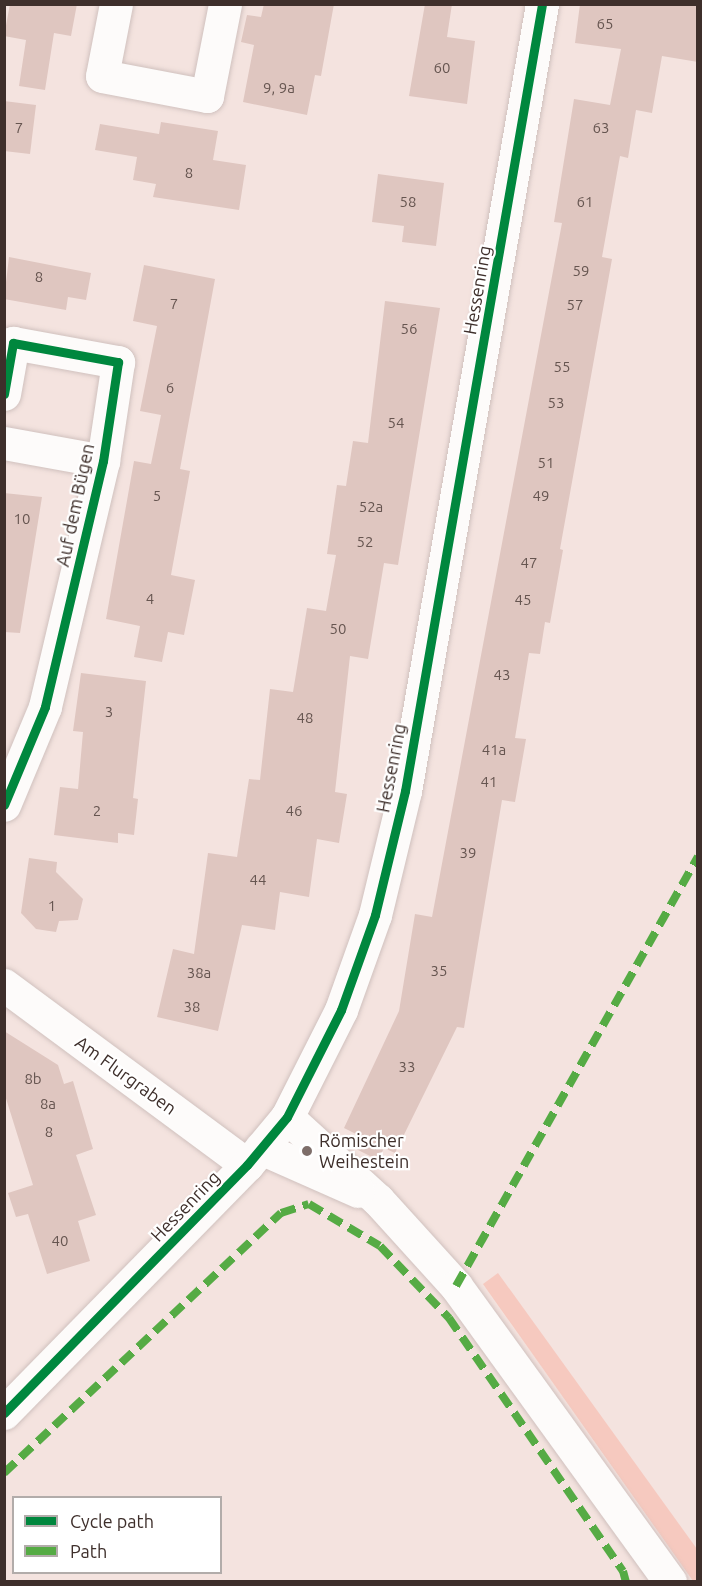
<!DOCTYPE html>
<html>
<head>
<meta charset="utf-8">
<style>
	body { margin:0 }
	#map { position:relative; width:702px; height:1586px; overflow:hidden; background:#f4e3df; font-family:Ubuntu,sans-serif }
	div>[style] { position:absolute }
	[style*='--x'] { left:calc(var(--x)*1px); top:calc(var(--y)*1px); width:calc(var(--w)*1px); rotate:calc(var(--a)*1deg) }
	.green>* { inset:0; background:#f6c9bf }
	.building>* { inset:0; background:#dfc6c0 }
	.roads { filter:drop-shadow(0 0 2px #d0c1be) drop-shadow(0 0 2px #d0c1be) }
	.street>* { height:33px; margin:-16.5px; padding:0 16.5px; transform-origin:16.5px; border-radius:16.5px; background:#fdfbfa }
	.quiet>* { height:8px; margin-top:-4px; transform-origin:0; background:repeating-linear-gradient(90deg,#55ab44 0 15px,transparent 0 23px) }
	.cycleway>* { height:9px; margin:-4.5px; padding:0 4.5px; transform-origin:4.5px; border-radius:4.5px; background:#00873e }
	.dots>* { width:16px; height:16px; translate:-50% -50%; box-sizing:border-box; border:3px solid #fff; border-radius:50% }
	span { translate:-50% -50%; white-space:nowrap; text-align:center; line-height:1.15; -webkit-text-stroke:4.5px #fff; paint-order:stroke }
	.number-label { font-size:15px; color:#665550 }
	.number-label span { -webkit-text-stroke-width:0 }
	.street-label { font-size:18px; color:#3e2f2b }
	.poi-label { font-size:18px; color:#3e2f2b }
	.left { translate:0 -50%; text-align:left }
	.frame { position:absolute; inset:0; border:6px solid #3e2f2b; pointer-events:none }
	.legend { position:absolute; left:12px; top:1496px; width:210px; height:78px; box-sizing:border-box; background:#fff; border:2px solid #b2acaa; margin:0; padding:8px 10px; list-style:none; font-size:18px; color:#3e2f2b }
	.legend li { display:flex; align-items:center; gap:12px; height:30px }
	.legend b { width:30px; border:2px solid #b2acaa }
</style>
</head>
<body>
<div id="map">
	<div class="green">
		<i style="clip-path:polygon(498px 1273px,697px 1549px,697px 1581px,693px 1581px,483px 1284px)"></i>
	</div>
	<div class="building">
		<i style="clip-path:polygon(10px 4px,77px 4px,71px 36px,54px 33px,45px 90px,19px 86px,26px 40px,4px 36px)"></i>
		<i style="clip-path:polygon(264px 4px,334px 4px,321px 76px,315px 75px,307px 115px,243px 102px,254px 45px,241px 42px,247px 15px,261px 17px)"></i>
		<i style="clip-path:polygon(425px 4px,452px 4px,447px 37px,475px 41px,467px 104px,409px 96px)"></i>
		<i style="clip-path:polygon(580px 4px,698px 4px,698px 62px,662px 56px,652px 113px,636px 110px,628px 158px,620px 156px,602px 257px,612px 259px,560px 549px,563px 550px,550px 623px,545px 622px,540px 654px,529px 653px,515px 738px,526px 739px,515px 802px,502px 800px,464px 1028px,457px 1027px,395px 1153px,384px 1148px,378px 1160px,354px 1148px,360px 1136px,344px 1128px,399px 1011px,415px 914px,432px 917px,562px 223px,554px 222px,574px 99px,610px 105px,621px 49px,575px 43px)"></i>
		<i style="clip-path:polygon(4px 101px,36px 105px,30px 154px,4px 151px)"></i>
		<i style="clip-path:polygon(161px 122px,218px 131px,213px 160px,246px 165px,239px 210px,153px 197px,156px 184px,133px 180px,137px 157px,95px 150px,100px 124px,159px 134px)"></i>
		<i style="clip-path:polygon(378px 174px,444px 183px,436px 246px,402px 242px,404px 226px,372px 222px)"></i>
		<i style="clip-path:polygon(9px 257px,91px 273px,86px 300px,68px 297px,66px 310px,4px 299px)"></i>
		<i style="clip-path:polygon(144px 265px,215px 279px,180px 469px,190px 471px,171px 575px,195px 580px,184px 635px,168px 632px,162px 662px,134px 657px,140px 626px,106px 619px,134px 461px,151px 464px,161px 415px,140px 411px,157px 326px,133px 321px)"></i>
		<i style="clip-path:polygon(385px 301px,440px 308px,398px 565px,384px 563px,368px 659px,350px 656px,335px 792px,347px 794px,339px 843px,317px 839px,309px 897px,280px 892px,275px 930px,242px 925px,218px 1031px,157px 1017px,173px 949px,194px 954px,208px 853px,237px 857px,249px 779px,260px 780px,270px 689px,293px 692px,307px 608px,326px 611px,336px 555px,327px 554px,337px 485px,346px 486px,353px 441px,368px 443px)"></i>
		<i style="clip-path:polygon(4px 493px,42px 497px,20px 633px,4px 632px)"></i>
		<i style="clip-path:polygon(81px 673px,146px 681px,133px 798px,138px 799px,134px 835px,118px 833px,118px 843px,54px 835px,60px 787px,78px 789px,83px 732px,73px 731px)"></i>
		<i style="clip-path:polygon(29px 858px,57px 862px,56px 872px,83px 899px,78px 920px,59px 921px,56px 932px,36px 929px,21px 913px)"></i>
		<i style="clip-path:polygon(4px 1031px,58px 1065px,64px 1084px,73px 1081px,93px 1149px,76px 1155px,96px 1215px,78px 1221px,90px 1261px,47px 1274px,28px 1214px,16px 1217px,8px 1193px,33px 1185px,4px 1092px)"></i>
	</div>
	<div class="roads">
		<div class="street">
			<i style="--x:116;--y:4;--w:73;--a:101"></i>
			<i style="--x:102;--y:76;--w:107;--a:10.8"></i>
			<i style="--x:207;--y:96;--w:94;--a:-78.9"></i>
			<i style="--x:4;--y:394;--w:52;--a:-80"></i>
			<i style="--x:13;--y:343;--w:107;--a:10.3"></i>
			<i style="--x:118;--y:362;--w:100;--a:98.6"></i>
			<i style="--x:103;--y:461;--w:253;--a:103.3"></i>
			<i style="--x:45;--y:707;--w:106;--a:112.7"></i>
			<i style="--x:4;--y:443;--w:101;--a:10.3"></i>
			<i style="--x:4;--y:985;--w:302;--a:36.5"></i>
			<i style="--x:287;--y:1117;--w:123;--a:42.4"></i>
			<i style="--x:378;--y:1200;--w:116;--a:47.8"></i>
			<i style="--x:456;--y:1286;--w:365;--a:54.1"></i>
			<i style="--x:261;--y:1148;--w:106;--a:23.9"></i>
			<i style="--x:4;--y:1413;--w:347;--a:-45.6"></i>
			<i style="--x:247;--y:1165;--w:62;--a:-50.2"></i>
			<i style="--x:287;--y:1117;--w:120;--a:-63.2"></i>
			<i style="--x:341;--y:1010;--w:101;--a:-70.3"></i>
			<i style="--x:375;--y:915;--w:128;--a:-76.4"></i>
			<i style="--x:405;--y:791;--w:799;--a:-80.12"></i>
		</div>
	</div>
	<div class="quiet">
		<i style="--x:456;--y:1286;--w:493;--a:-60.6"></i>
		<i style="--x:4;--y:1473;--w:380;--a:-43.2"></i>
		<i style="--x:281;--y:1213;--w:29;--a:-18"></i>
		<i style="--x:309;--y:1204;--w:82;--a:30.6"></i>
		<i style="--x:380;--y:1246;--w:100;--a:46.2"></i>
		<i style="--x:449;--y:1318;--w:307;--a:55.5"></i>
		<i style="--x:623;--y:1571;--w:11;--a:75"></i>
	</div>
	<div class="cycleway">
		<i style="--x:4;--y:394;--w:52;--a:-80"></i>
		<i style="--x:13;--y:343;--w:107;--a:10.3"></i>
		<i style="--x:118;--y:362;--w:100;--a:98.6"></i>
		<i style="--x:103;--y:461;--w:253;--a:103.3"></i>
		<i style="--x:45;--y:707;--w:106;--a:112.7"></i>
		<i style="--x:4;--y:1413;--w:347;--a:-45.6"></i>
		<i style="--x:247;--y:1165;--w:62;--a:-50.2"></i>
		<i style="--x:287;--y:1117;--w:120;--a:-63.2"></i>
		<i style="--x:341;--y:1010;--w:101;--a:-70.3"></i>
		<i style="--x:375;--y:915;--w:128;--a:-76.4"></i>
		<i style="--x:405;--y:791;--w:799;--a:-80.12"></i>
	</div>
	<div class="dots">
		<i style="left:307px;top:1151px;background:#7e6e6a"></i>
	</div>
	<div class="number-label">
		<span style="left:605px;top:24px">65</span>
		<span style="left:442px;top:68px">60</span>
		<span style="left:279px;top:88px">9, 9a</span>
		<span style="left:19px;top:128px">7</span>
		<span style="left:601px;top:128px">63</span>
		<span style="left:189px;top:173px">8</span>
		<span style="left:408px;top:202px">58</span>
		<span style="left:585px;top:202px">61</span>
		<span style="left:581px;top:271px">59</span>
		<span style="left:39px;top:277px">8</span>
		<span style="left:174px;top:304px">7</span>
		<span style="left:575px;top:305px">57</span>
		<span style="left:409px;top:329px">56</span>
		<span style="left:562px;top:367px">55</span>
		<span style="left:170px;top:388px">6</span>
		<span style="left:556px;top:403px">53</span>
		<span style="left:396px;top:423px">54</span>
		<span style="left:546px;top:463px">51</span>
		<span style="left:157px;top:496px">5</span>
		<span style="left:541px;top:496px">49</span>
		<span style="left:371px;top:507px">52a</span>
		<span style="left:22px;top:519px">10</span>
		<span style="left:365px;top:542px">52</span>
		<span style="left:529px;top:563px">47</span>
		<span style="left:150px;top:599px">4</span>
		<span style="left:523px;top:600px">45</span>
		<span style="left:338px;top:629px">50</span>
		<span style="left:502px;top:675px">43</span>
		<span style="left:109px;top:712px">3</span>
		<span style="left:305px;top:718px">48</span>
		<span style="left:494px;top:750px">41a</span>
		<span style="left:489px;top:782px">41</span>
		<span style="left:97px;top:811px">2</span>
		<span style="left:294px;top:811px">46</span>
		<span style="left:468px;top:853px">39</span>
		<span style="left:258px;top:880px">44</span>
		<span style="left:52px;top:906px">1</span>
		<span style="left:439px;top:971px">35</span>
		<span style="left:199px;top:973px">38a</span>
		<span style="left:192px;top:1007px">38</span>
		<span style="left:407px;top:1067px">33</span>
		<span style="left:33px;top:1079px">8b</span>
		<span style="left:48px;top:1104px">8a</span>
		<span style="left:49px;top:1132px">8</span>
		<span style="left:60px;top:1241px">40</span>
	</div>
	<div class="street-label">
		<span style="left:477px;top:290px;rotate:-80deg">Hessenring</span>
		<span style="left:75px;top:505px;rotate:-78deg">Auf dem Bügen</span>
		<span style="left:391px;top:768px;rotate:-79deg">Hessenring</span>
		<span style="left:126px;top:1075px;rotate:36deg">Am Flurgraben</span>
		<span style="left:185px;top:1206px;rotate:-46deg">Hessenring</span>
	</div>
	<div class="poi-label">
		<span class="left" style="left:319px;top:1151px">Römischer<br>Weihestein</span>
	</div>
	<div class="frame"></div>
	<ul class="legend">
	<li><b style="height:8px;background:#00873e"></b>Cycle path</li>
	<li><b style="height:8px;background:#55ab44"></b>Path</li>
	</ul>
</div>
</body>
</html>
